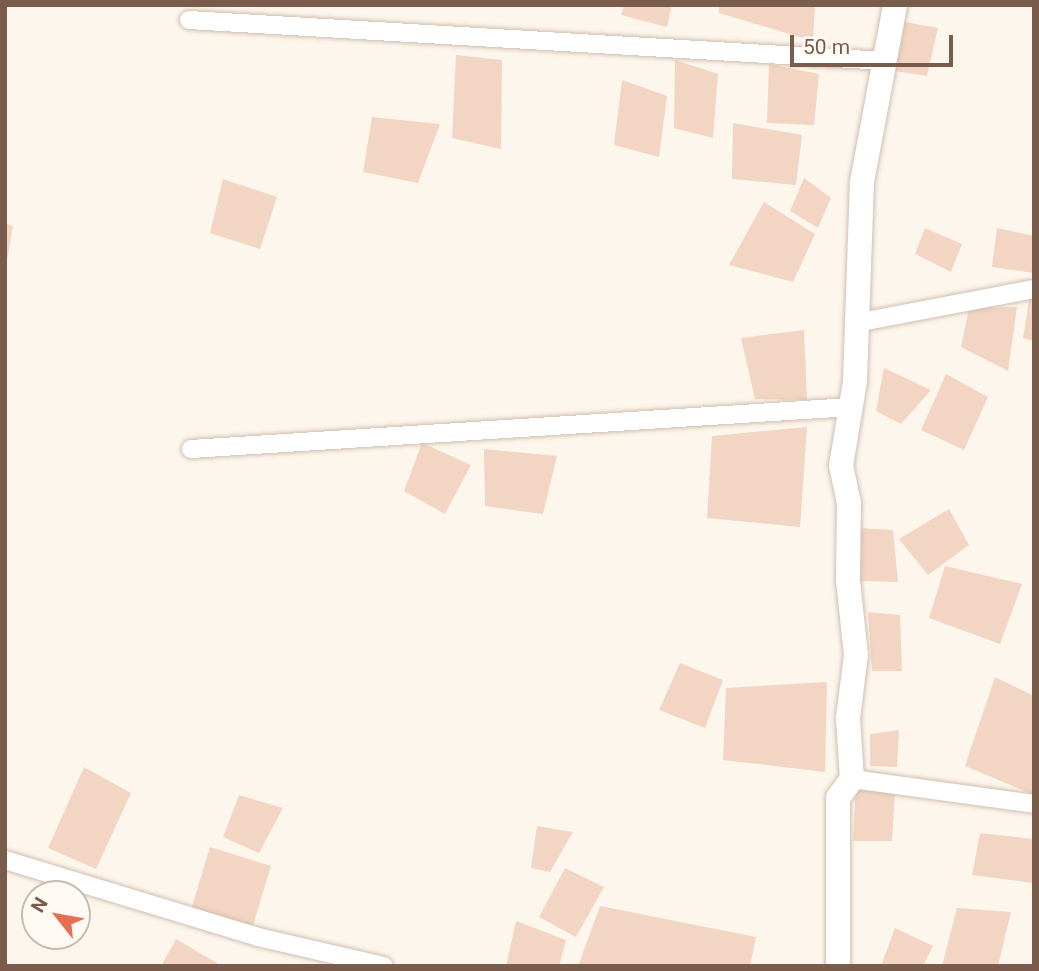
<!DOCTYPE html>
<html>
<head>
<meta charset="utf-8">
<style>
	body { margin:0 }
	#map { position:relative; width:1039px; height:971px; overflow:hidden; background:#fdf6ec; font-family:Roboto,sans-serif }
	div>[style] { position:absolute }
	[style*='--x'] { left:calc(var(--x)*1px); top:calc(var(--y)*1px); width:calc(var(--w)*1px); rotate:calc(var(--a)*1deg) }
	.building>* { inset:0; background:#f3d5c3 }
	.roads { filter:drop-shadow(0 0 2px #d1beb0) drop-shadow(0 0 2px #d1beb0) }
	.minor>* { height:18px; margin:-9px; padding:0 9px; transform-origin:9px; border-radius:9px; background:#fff }
	.secondary>* { height:24px; margin:-12px; padding:0 12px; transform-origin:12px; border-radius:12px; background:#fff }
	span { translate:-50% -50%; white-space:nowrap; text-align:center; line-height:1.15; -webkit-text-stroke:5px #fffaf3; paint-order:stroke }
	.frame { position:absolute; inset:0; border:7px solid #7a5c4d; pointer-events:none }
	.north { position:absolute; left:21px; top:880px; width:70px; height:70px; box-sizing:border-box; background:#fffaf3; border:2px solid #cabbb1; border-radius:50%; rotate:301deg; font-size:19px; font-weight:700; line-height:28px; text-align:center; color:#7a5c4d }
	.north::after { content:''; display:block; margin:auto; width:24px; height:32px; background:#e76f51; clip-path:polygon(50% 0,100% 100%,50% 72%,0 100%) }
	.scale { position:absolute; left:790px; top:35px; width:163px; height:32px; box-sizing:border-box; border:4px solid #7a5c4d; border-top:0; padding-left:9px; font-size:21px; line-height:24px; white-space:nowrap; color:#7a5c4d; -webkit-text-stroke:5px #fffaf3; paint-order:stroke }
</style>
</head>
<body>
<div id="map">
	<div class="building">
		<i style="clip-path:polygon(624px 5px,672px 5px,667px 27px,621px 15px)"></i>
		<i style="clip-path:polygon(719px 5px,815px 5px,813px 41px,719px 13px)"></i>
		<i style="clip-path:polygon(905px 22px,938px 28px,927px 76px,895px 71px)"></i>
		<i style="clip-path:polygon(456px 55px,502px 60px,501px 149px,452px 138px)"></i>
		<i style="clip-path:polygon(675px 60px,718px 74px,713px 138px,674px 128px)"></i>
		<i style="clip-path:polygon(769px 64px,819px 74px,814px 125px,767px 123px)"></i>
		<i style="clip-path:polygon(622px 80px,667px 96px,659px 157px,614px 145px)"></i>
		<i style="clip-path:polygon(372px 117px,440px 124px,418px 183px,363px 172px)"></i>
		<i style="clip-path:polygon(733px 123px,802px 135px,796px 185px,732px 179px)"></i>
		<i style="clip-path:polygon(804px 178px,831px 198px,818px 228px,790px 211px)"></i>
		<i style="clip-path:polygon(223px 179px,277px 197px,260px 249px,210px 233px)"></i>
		<i style="clip-path:polygon(764px 202px,815px 234px,793px 282px,729px 265px)"></i>
		<i style="clip-path:polygon(5px 223px,13px 226px,7px 260px,5px 260px)"></i>
		<i style="clip-path:polygon(925px 228px,962px 244px,951px 272px,915px 254px)"></i>
		<i style="clip-path:polygon(997px 228px,1034px 236px,1034px 273px,992px 267px)"></i>
		<i style="clip-path:polygon(1030px 294px,1034px 294px,1034px 341px,1023px 338px)"></i>
		<i style="clip-path:polygon(1017px 307px,1008px 371px,961px 347px,969px 308px)"></i>
		<i style="clip-path:polygon(804px 330px,807px 400px,755px 399px,741px 338px)"></i>
		<i style="clip-path:polygon(884px 368px,931px 390px,901px 424px,876px 411px)"></i>
		<i style="clip-path:polygon(946px 374px,988px 397px,964px 450px,921px 430px)"></i>
		<i style="clip-path:polygon(807px 427px,800px 527px,707px 518px,712px 436px)"></i>
		<i style="clip-path:polygon(422px 443px,471px 465px,445px 514px,404px 491px)"></i>
		<i style="clip-path:polygon(484px 449px,557px 456px,543px 514px,485px 506px)"></i>
		<i style="clip-path:polygon(949px 509px,969px 545px,928px 575px,899px 539px)"></i>
		<i style="clip-path:polygon(857px 528px,893px 530px,898px 582px,860px 581px)"></i>
		<i style="clip-path:polygon(945px 566px,1022px 584px,1000px 644px,929px 618px)"></i>
		<i style="clip-path:polygon(868px 612px,900px 615px,902px 671px,872px 671px)"></i>
		<i style="clip-path:polygon(680px 663px,723px 680px,705px 728px,659px 710px)"></i>
		<i style="clip-path:polygon(995px 677px,1034px 696px,1034px 795px,965px 766px)"></i>
		<i style="clip-path:polygon(827px 682px,825px 772px,723px 760px,726px 688px)"></i>
		<i style="clip-path:polygon(899px 730px,897px 767px,870px 766px,870px 734px)"></i>
		<i style="clip-path:polygon(84px 767px,131px 793px,96px 869px,48px 848px)"></i>
		<i style="clip-path:polygon(856px 786px,895px 793px,892px 841px,853px 841px)"></i>
		<i style="clip-path:polygon(239px 795px,283px 808px,259px 853px,223px 837px)"></i>
		<i style="clip-path:polygon(537px 826px,573px 832px,550px 872px,531px 868px)"></i>
		<i style="clip-path:polygon(980px 833px,1034px 839px,1034px 883px,972px 875px)"></i>
		<i style="clip-path:polygon(210px 847px,271px 866px,251px 932px,190px 913px)"></i>
		<i style="clip-path:polygon(565px 868px,604px 887px,576px 937px,539px 917px)"></i>
		<i style="clip-path:polygon(600px 906px,756px 937px,750px 966px,578px 966px)"></i>
		<i style="clip-path:polygon(957px 908px,1011px 912px,998px 966px,942px 966px)"></i>
		<i style="clip-path:polygon(516px 921px,566px 940px,559px 966px,506px 966px)"></i>
		<i style="clip-path:polygon(895px 928px,933px 946px,923px 966px,881px 966px)"></i>
		<i style="clip-path:polygon(176px 939px,222px 966px,161px 966px)"></i>
	</div>
	<div class="roads">
		<div class="minor">
			<i style="--x:189;--y:20;--w:697;--a:3.37"></i>
			<i style="--x:856;--y:323;--w:181;--a:-10.8"></i>
			<i style="--x:191;--y:449;--w:661;--a:-3.64"></i>
			<i style="--x:852;--y:779;--w:184;--a:7.8"></i>
			<i style="--x:5;--y:860;--w:264;--a:16.9"></i>
			<i style="--x:258;--y:937;--w:129;--a:13"></i>
		</div>
		<div class="secondary">
			<i style="--x:838;--y:966;--w:168;--a:-90"></i>
			<i style="--x:838;--y:798;--w:24;--a:-54"></i>
			<i style="--x:852;--y:779;--w:61;--a:-93.8"></i>
			<i style="--x:848;--y:718;--w:64;--a:-82.8"></i>
			<i style="--x:856;--y:655;--w:75;--a:-96.1"></i>
			<i style="--x:848;--y:580;--w:77;--a:-89.3"></i>
			<i style="--x:849;--y:503;--w:38;--a:-102"></i>
			<i style="--x:841;--y:466;--w:86;--a:-80.6"></i>
			<i style="--x:855;--y:381;--w:199;--a:-88"></i>
			<i style="--x:862;--y:182;--w:180;--a:-79.4"></i>
		</div>
	</div>
	<div class="frame"></div>
	<div class="north">N</div>
	<div class="scale">50 m</div>
</div>
</body>
</html>
